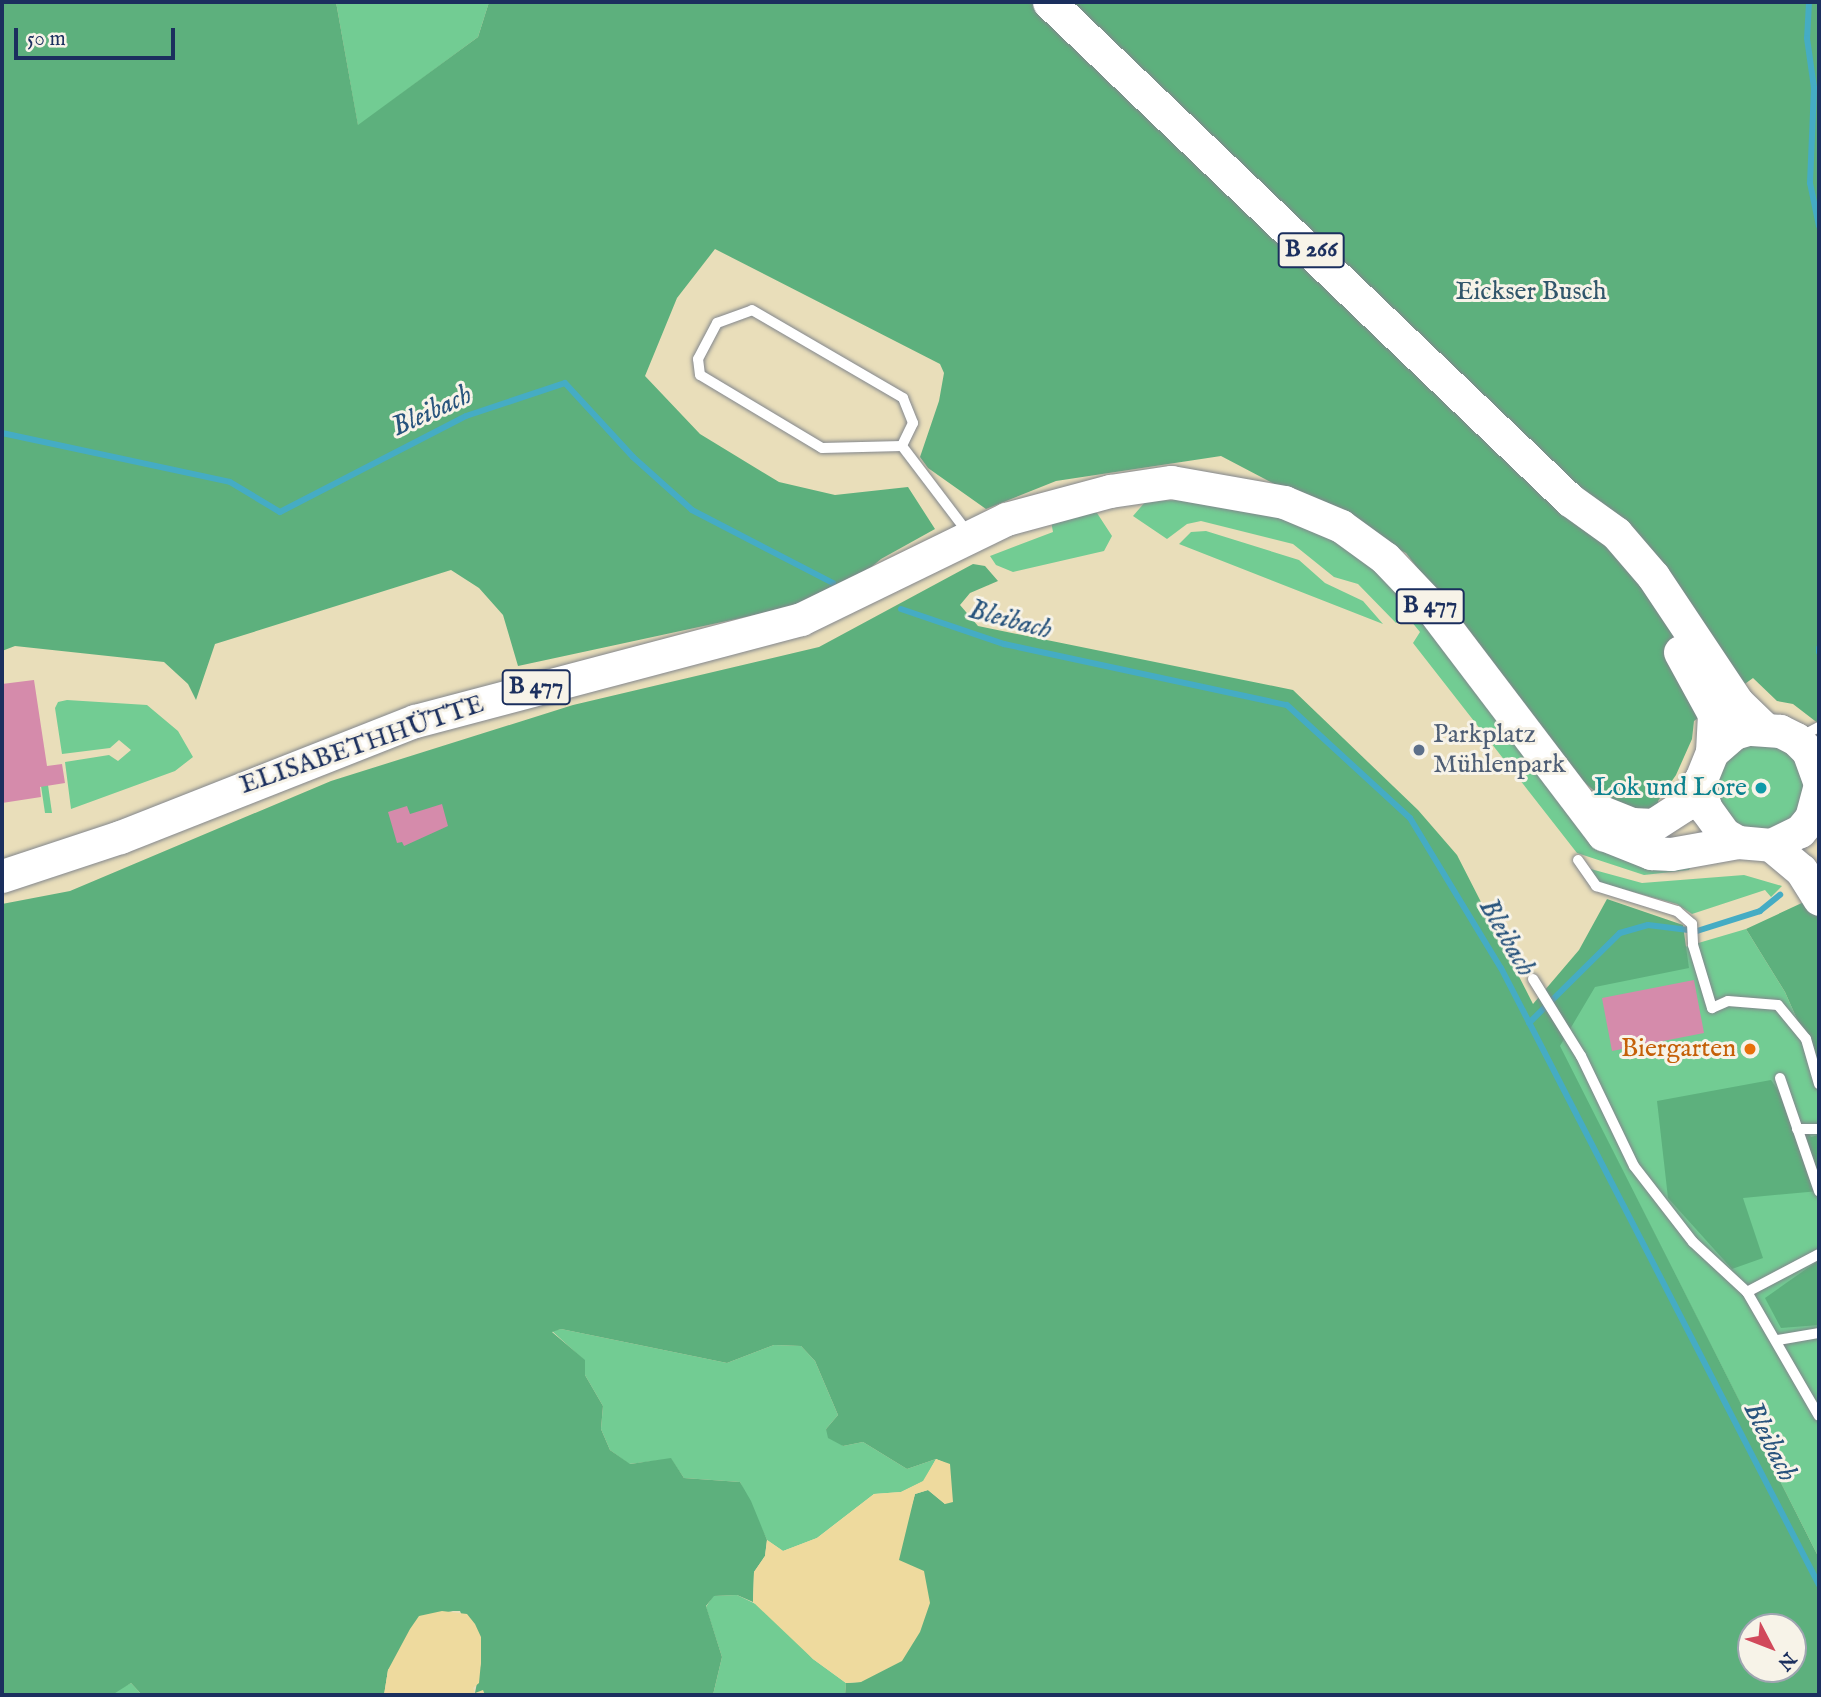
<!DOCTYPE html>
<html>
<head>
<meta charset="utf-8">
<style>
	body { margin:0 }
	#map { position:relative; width:1821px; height:1697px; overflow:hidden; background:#e9deba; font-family:"IM FELL English",serif }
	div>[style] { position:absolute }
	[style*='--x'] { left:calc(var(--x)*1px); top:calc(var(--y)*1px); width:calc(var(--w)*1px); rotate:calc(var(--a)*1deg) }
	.green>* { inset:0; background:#72cc93 }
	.round { border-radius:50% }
	.forest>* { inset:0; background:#5db07d }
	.sand>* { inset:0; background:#eeda9e }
	.stream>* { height:6px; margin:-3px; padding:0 3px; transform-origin:3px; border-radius:3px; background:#45acc4 }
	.building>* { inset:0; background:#d58bab }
	.roads { filter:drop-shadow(0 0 2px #82868c) drop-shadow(0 0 2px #82868c) }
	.lane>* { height:10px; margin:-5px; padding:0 5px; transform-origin:5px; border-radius:5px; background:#fff }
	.primary>* { height:33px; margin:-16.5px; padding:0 16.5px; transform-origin:16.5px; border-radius:16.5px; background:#fff }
	.dots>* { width:19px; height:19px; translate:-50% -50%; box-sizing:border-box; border:4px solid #f7f3e8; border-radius:50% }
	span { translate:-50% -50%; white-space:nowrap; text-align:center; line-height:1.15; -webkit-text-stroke:6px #f7f3e8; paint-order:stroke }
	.shield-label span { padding:2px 5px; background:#f7f3e8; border:2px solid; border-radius:5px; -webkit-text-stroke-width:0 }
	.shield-label { font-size:24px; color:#1b2f5e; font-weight:700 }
	.park-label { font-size:26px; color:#31566b }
	.service-label { font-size:26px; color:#4e5e75 }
	.left { translate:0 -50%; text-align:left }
	.street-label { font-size:26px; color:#1b2f5e }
	.culture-label { font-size:26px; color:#0d838f }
	.right { translate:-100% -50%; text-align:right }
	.food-label { font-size:26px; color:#c56008 }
	.water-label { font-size:28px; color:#28547d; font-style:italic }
	.frame { position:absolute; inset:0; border:4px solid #1b2f5e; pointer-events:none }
	.north { position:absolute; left:1737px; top:1613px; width:70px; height:70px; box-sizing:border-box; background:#f7f3e8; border:2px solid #9fa5b1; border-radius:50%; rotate:132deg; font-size:19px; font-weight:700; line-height:28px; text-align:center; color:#1b2f5e }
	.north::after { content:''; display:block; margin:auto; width:24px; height:32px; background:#d1495b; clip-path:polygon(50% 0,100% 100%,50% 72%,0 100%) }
	.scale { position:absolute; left:14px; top:28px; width:161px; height:32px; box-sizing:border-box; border:4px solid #1b2f5e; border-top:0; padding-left:9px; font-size:21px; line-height:24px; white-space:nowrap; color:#1b2f5e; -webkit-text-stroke:5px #f7f3e8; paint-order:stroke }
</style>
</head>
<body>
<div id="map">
	<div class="green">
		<i style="clip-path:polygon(336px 2px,489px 2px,478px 37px,358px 126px)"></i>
		<i style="clip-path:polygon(1184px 500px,1280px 515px,1353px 550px,1388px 578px,1582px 829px,1691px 866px,1689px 870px,1644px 875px,1577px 853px,1413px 643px,1420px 632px,1406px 615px,1396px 623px,1358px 584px,1334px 577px,1293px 544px,1201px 521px,1187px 524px,1167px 539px,1133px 516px,1146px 501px)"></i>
		<i style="clip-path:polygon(1085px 511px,1097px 513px,1112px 536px,1104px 551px,1013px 572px,996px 565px,990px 556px,1053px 532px,1051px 521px)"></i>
		<i style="clip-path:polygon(1206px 531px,1299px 560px,1325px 583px,1363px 601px,1383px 624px,1179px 544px,1191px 532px)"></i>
		<i style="clip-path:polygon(67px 700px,147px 705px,178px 731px,193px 757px,175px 771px,71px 809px,65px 762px,109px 755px,118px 761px,131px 750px,119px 740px,110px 748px,62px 754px,55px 708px,58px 702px)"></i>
		<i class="round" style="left:1718px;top:744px;width:86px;height:86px"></i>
		<i style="clip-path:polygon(48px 785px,52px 813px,45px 813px,41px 786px)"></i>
		<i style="clip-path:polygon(1587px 868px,1642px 883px,1744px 875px,1782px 886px,1771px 897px,1765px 890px,1692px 914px,1677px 904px,1597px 882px)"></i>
		<i style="clip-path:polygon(1746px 929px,1785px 992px,1819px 1069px,1819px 1558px,1559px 1046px,1557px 1017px,1620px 966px)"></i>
		<i style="clip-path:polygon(561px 1329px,727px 1363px,774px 1345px,801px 1346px,815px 1361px,838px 1415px,826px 1429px,843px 1446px,863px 1442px,907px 1469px,936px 1459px,924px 1481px,901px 1492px,874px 1494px,817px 1538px,783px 1551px,767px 1540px,740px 1482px,684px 1478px,671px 1459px,629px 1464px,610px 1450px,601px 1429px,603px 1406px,585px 1375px,584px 1360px,552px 1331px)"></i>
		<i style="clip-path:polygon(737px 1595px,766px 1609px,813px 1659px,846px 1683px,845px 1695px,713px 1695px,722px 1657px,706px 1607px,713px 1596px)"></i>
		<i style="clip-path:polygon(131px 1683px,142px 1695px,112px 1695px,113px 1692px)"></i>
	</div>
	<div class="forest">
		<i style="clip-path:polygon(2px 2px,336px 2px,358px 125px,478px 37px,489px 2px,1819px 2px,1819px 724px,1793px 704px,1777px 701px,1753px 678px,1694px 721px,1692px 739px,1676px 775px,1658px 801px,1661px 809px,1645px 814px,1609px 804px,1575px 774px,1406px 553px,1221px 456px,1056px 481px,986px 509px,928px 468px,920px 457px,939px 401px,944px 373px,940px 364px,715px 249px,677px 298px,645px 376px,700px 434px,779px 482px,835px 495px,908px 487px,935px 529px,881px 559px,858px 578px,801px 605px,518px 666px,503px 615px,479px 588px,451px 570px,215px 644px,196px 700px,188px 684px,164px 662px,15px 646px,2px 651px)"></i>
		<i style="clip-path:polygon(evenodd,973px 564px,985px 566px,998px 581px,970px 593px,960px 605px,978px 626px,1293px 690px,1418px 810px,1457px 855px,1533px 1004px,1579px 950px,1607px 899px,1683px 925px,1689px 968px,1595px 987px,1560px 1046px,1819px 1558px,1819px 1695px,845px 1695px,846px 1683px,861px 1682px,915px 1494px,928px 1490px,945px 1504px,950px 1465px,936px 1459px,907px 1469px,863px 1442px,843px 1446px,828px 1438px,826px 1429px,838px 1415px,815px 1361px,801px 1346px,774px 1345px,727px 1363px,561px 1329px,552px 1332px,585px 1360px,585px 1375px,603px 1406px,601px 1429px,610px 1450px,630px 1464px,671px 1458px,684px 1478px,740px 1482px,751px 1501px,767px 1540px,765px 1556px,754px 1572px,753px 1602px,737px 1595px,714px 1596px,706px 1606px,722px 1657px,713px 1695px,475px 1693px,481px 1662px,460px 1611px,453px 1611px,433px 1615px,388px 1670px,384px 1695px,142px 1695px,131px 1683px,112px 1695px,2px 1695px,2px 904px,70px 891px,331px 781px,573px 705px,819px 647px,973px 564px,1751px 1627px,1793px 1627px,1793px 1669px,1751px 1669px,1751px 1627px)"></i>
		<i style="clip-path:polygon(1819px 895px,1819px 1069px,1785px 992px,1746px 929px)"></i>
		<i style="clip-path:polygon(1771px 1080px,1811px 1137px,1819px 1135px,1819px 1191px,1743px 1198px,1763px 1258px,1732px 1269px,1668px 1198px,1657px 1101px)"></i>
		<i style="clip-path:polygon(1819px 1260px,1819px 1325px,1781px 1328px,1765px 1298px)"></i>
	</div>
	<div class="sand">
		<i style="clip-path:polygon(936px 1459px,950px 1464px,953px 1502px,945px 1504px,928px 1490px,915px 1494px,899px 1560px,924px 1571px,930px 1603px,920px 1632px,902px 1661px,861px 1682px,846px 1683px,813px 1659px,753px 1602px,754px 1572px,765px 1556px,767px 1540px,783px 1551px,817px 1538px,874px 1494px,901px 1492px,923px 1481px)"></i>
		<i style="clip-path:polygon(442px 1611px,467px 1614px,475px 1624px,481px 1637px,481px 1662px,479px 1683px,473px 1688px,475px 1693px,483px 1690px,485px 1695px,384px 1695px,388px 1670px,410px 1629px,419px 1616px)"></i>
	</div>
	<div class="stream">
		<i style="--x:1809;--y:2;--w:36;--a:93"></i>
		<i style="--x:1807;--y:38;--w:50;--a:82"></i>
		<i style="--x:1814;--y:88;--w:95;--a:92.4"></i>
		<i style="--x:1810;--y:183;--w:44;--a:78.2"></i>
		<i style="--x:2;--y:433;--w:233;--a:12.1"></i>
		<i style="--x:230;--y:482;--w:58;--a:31"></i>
		<i style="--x:280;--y:512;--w:209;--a:-27.3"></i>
		<i style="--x:466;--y:416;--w:104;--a:-18.4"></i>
		<i style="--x:565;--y:383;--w:100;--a:47.4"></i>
		<i style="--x:633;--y:457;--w:79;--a:41.9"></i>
		<i style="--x:692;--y:510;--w:159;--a:27.4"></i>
		<i style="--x:901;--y:609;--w:109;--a:18.8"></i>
		<i style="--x:1004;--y:644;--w:289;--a:12.2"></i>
		<i style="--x:1287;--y:705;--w:167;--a:42.6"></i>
		<i style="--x:1410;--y:818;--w:175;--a:58.8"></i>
		<i style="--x:1501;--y:968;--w:694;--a:62.73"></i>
		<i style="--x:1819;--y:648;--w:4;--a:90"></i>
		<i style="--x:1529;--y:1023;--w:128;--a:-44.7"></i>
		<i style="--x:1620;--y:933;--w:29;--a:-16"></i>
		<i style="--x:1648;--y:925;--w:49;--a:7"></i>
		<i style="--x:1697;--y:931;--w:66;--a:-17.6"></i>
		<i style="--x:1760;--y:911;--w:26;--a:-39"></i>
	</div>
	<div class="building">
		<i style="clip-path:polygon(34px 680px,47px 766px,62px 764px,65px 783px,40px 787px,41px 797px,2px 803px,2px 684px)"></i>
		<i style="clip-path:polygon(442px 804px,448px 826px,404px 846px,402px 842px,397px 843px,388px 812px,407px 806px,410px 814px)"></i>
		<i style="clip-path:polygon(1694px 980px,1704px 1033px,1612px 1051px,1602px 998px)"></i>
	</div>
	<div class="roads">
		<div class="lane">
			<i style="--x:752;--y:310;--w:175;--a:30.2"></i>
			<i style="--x:903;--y:398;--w:27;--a:68"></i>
			<i style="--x:913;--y:423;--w:25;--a:116"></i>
			<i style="--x:902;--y:446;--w:80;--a:178.6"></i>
			<i style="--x:822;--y:448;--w:142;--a:-149.1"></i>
			<i style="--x:700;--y:375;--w:16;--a:-97"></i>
			<i style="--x:698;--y:359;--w:41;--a:-62.2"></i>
			<i style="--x:717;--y:323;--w:37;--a:-20"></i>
			<i style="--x:902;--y:446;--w:109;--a:52.8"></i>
			<i style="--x:1800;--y:737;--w:21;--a:-28"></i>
			<i style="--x:1578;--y:860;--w:32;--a:55"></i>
			<i style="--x:1596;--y:886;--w:85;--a:17.2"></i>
			<i style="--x:1677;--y:911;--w:20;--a:41"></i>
			<i style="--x:1692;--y:924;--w:21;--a:87"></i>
			<i style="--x:1693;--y:945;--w:66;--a:73.2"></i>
			<i style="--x:1712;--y:1008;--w:17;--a:-24"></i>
			<i style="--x:1728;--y:1001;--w:50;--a:4.6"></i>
			<i style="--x:1778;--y:1005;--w:44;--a:50.5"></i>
			<i style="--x:1806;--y:1039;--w:47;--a:73.9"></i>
			<i style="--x:1533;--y:979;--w:91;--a:58.1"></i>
			<i style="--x:1581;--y:1056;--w:122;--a:64.3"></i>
			<i style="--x:1634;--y:1166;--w:96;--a:52.2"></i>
			<i style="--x:1693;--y:1242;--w:74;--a:42.8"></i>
			<i style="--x:1747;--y:1292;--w:143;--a:59.9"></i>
			<i style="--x:1780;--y:1078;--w:120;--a:71"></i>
			<i style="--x:1797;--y:1129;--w:22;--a:0"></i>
			<i style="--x:1747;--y:1292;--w:81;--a:-27.8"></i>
			<i style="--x:1778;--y:1340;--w:42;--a:-9.7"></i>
		</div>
		<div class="primary">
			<i style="--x:1049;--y:2;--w:721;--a:43.71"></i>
			<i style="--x:1570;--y:500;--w:57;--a:35.7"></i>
			<i style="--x:1616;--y:533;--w:57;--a:49.3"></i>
			<i style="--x:1653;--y:576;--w:151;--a:56.3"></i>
			<i style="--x:1737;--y:702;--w:36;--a:44"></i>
			<i style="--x:1680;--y:652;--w:71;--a:61.3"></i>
			<i style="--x:1714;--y:714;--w:38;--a:93"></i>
			<i style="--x:1819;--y:781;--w:32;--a:-110"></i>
			<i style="--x:1808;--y:751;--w:17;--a:-135"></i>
			<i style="--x:1796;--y:739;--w:18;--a:-153"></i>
			<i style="--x:1780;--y:731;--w:32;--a:-176"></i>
			<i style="--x:1748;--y:729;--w:15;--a:164"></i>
			<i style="--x:1734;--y:733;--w:29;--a:139"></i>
			<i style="--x:1712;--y:752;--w:29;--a:112"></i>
			<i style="--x:1701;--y:779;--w:15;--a:90"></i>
			<i style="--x:1701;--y:794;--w:16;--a:72"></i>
			<i style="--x:1706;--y:809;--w:31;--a:54"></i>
			<i style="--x:1724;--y:834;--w:16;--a:30"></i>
			<i style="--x:1738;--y:842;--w:33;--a:5"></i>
			<i style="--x:1771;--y:845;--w:32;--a:-26"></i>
			<i style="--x:1800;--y:831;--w:17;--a:-50"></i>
			<i style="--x:1811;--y:818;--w:30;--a:-75"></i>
			<i style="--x:1592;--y:808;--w:43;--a:21.8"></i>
			<i style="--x:1632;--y:824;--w:21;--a:3"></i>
			<i style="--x:1653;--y:825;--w:37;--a:-33"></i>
			<i style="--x:1684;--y:805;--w:31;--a:-57"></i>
			<i style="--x:1771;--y:845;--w:39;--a:40"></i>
			<i style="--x:1801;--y:870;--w:34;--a:58"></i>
			<i style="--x:2;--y:876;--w:124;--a:-18.3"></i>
			<i style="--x:120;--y:837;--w:317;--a:-21.5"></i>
			<i style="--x:415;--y:721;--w:399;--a:-14.8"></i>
			<i style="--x:801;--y:619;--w:228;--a:-26"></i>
			<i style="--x:1006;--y:519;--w:108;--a:-15.1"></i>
			<i style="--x:1110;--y:491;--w:62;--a:-8.4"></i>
			<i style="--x:1171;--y:482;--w:115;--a:10"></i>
			<i style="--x:1284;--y:502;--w:62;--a:22.8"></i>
			<i style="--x:1341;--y:526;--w:54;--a:36"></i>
			<i style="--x:1385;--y:558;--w:59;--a:46.4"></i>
			<i style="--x:1426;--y:601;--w:293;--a:52.8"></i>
			<i style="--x:1603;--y:834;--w:52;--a:21.6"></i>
			<i style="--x:1651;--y:853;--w:20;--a:3"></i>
			<i style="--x:1671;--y:854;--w:68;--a:-10.2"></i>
		</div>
	</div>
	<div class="dots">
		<i style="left:1419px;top:750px;background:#5c6f8a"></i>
		<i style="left:1761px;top:788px;background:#0f9aa8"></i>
		<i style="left:1750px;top:1049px;background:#e8710a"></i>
	</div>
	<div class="shield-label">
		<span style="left:1311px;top:250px">B 266</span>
		<span style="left:1430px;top:606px">B 477</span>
		<span style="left:536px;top:687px">B 477</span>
	</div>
	<div class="park-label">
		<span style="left:1531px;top:292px">Eickser Busch</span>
	</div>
	<div class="service-label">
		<span class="left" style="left:1433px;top:750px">Parkplatz<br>Mühlenpark</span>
	</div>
	<div class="street-label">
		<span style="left:362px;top:745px;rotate:-19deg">ELISABETHHÜTTE</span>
	</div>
	<div class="culture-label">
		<span class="right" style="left:1747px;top:788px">Lok und Lore</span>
	</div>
	<div class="food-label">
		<span class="right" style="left:1736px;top:1049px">Biergarten</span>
	</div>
	<div class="water-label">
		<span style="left:432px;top:412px;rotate:-25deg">Bleibach</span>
		<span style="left:1010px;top:621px;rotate:15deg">Bleibach</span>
		<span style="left:1506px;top:938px;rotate:60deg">Bleibach</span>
		<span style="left:1769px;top:1442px;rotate:63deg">Bleibach</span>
	</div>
	<div class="frame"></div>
	<div class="north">N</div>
	<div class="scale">50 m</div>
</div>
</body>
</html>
